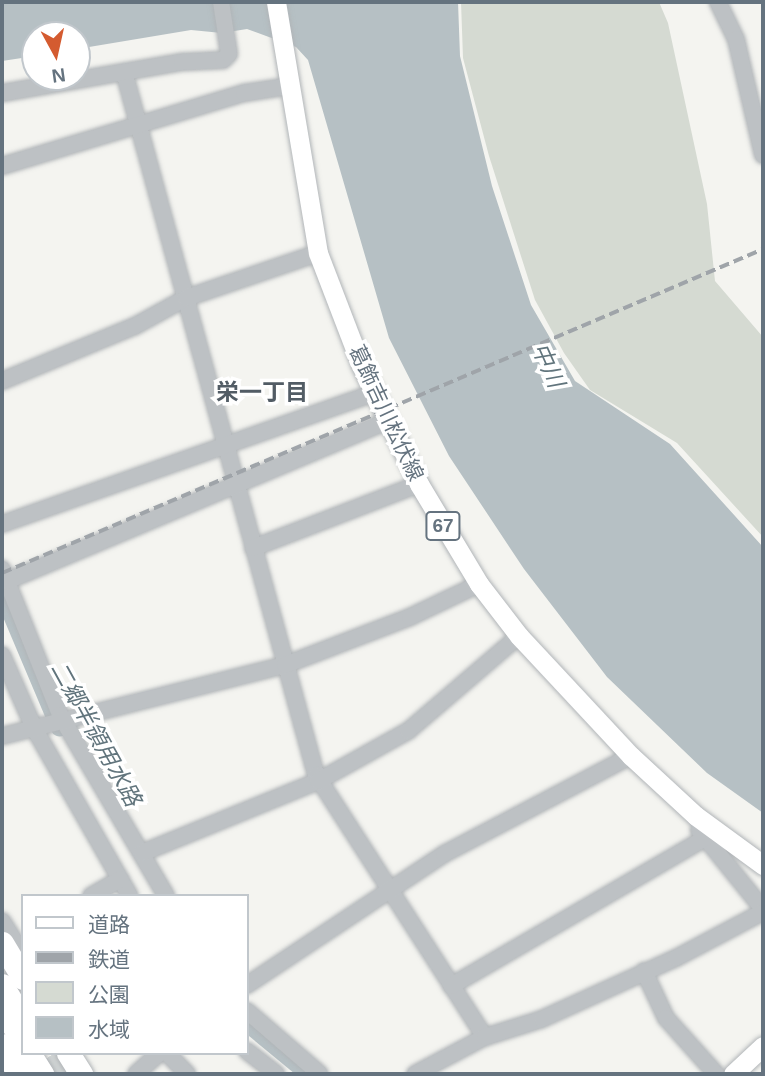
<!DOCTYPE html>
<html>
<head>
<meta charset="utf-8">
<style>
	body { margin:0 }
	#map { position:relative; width:765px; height:1076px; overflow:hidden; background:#f4f4f0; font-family:Helvetica,"Noto Sans JP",sans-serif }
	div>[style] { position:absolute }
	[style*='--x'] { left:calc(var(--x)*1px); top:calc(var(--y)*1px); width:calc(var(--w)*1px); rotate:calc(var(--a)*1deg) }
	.green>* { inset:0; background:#d5dad2 }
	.water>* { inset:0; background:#b6c0c4 }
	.river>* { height:19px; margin:-9.5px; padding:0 9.5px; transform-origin:9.5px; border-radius:9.5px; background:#b6c0c4 }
	.highway-tunnel>* { height:23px; margin-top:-11.5px; transform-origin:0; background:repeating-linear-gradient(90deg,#d0d4d4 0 23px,transparent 0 34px) }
	.roads { filter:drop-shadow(0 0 2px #b1b5b8) drop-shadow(0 0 2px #b1b5b8) }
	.minor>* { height:16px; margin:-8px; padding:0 8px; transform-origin:8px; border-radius:8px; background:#bdc1c4 }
	.major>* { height:19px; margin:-9.5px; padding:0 9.5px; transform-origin:9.5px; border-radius:9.5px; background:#fff }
	.highway>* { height:23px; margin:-11.5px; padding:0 11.5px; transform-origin:11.5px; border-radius:11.5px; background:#fff }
	.rail>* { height:3.5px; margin-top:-1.75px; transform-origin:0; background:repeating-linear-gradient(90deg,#9fa4a9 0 10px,transparent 0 15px) }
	span { translate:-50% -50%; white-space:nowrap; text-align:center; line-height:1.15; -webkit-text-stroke:7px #fff; paint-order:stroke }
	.shield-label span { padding:2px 5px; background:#fff; border:2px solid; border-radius:5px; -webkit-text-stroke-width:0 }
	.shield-label { font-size:19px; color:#65737f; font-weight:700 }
	.street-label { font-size:21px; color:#65737f }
	.water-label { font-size:23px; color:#61747c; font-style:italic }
	.neighbourhood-label { font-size:23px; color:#525c65; font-weight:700 }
	.frame { position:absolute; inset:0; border:4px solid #65737f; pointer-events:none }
	.legend { position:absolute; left:21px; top:894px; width:228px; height:161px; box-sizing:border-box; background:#fff; border:2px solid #c1c7cc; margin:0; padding:9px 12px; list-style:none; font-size:21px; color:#65737f }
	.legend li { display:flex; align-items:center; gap:14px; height:35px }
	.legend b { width:35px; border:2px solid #c1c7cc }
	.north { position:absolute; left:21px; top:21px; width:70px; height:70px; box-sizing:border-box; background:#fff; border:2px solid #c1c7cc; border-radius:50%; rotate:172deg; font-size:19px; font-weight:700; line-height:28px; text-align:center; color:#65737f }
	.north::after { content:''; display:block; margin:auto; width:24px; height:32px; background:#d45b30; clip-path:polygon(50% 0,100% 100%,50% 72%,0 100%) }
</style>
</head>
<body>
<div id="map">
	<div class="green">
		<i style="clip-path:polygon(461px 2px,659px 2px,668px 23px,707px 204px,715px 281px,763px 337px,763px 537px,677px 443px,590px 390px,564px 353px,535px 300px,489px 156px,463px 58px)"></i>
	</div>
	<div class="water">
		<i style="clip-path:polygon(2px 2px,458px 2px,460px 56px,492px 186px,531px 305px,575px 381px,670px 444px,763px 547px,763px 813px,707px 773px,607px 677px,524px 569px,449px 456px,389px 338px,308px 60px,296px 47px,247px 29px,222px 33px,191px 30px,77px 49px,77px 35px,35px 35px,35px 56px,2px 61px)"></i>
	</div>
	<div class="river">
		<i style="--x:2;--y:591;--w:147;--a:67.1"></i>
		<i style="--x:247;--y:1022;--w:74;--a:39.5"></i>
	</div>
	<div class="highway-tunnel">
		<i style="--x:54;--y:1053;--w:25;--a:58"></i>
	</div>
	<div class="roads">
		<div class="minor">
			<i style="--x:718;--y:2;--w:41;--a:64.1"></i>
			<i style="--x:736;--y:39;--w:119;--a:76.9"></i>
			<i style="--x:124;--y:72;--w:729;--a:74.72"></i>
			<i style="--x:316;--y:775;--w:312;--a:57.2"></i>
			<i style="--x:2;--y:93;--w:183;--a:-9.8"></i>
			<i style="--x:182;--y:62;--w:41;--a:-2.8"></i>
			<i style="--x:223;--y:60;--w:8;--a:-45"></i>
			<i style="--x:229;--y:54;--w:53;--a:-98.7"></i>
			<i style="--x:2;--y:166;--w:253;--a:-16.8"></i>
			<i style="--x:244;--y:93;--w:47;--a:-8.7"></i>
			<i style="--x:2;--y:381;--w:144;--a:-22.5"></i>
			<i style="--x:135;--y:326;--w:58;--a:-28.8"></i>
			<i style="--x:186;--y:298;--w:139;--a:-18.8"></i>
			<i style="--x:2;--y:524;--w:394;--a:-19.4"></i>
			<i style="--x:253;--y:548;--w:178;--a:-21.1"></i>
			<i style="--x:2;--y:569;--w:157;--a:68.3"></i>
			<i style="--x:60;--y:715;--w:210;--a:59.6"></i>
			<i style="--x:7;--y:581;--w:411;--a:-22.8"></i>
			<i style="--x:2;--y:655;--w:80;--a:66.3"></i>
			<i style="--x:34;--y:728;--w:193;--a:60.3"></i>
			<i style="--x:2;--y:736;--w:292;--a:-14.1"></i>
			<i style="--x:285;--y:665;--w:134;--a:-21"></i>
			<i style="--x:410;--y:617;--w:76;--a:-25.6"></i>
			<i style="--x:699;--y:830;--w:102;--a:51"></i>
			<i style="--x:142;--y:853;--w:190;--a:-22.2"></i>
			<i style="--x:318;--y:781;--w:103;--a:-29.1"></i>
			<i style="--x:408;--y:731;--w:146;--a:-40.6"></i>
			<i style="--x:91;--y:896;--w:34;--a:-30"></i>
			<i style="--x:2;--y:921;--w:40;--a:58"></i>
			<i style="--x:644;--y:971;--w:52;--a:64.9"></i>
			<i style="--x:666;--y:1018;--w:75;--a:48.2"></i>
			<i style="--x:247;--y:985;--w:237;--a:-33.6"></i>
			<i style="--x:444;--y:854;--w:211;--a:-27.7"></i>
			<i style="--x:451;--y:986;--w:293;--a:-30.2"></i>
			<i style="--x:247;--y:1011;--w:96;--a:40.8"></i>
			<i style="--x:247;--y:1051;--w:37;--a:38"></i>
			<i style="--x:167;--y:1053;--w:29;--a:46"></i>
			<i style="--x:136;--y:1074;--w:31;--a:-42"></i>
			<i style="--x:415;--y:1074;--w:79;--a:-27.9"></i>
			<i style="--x:485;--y:1037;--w:60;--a:-17.5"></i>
			<i style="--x:542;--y:1019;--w:147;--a:-24.5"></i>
			<i style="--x:676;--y:958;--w:98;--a:-27.9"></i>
		</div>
		<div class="major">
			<i style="--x:276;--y:2;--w:254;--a:80.5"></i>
			<i style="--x:318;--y:253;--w:120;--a:69"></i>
			<i style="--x:361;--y:365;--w:132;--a:64"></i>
			<i style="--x:419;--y:484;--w:117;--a:59"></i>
			<i style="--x:479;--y:584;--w:66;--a:52.4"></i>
			<i style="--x:519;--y:636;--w:164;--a:47"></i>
			<i style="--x:631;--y:756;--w:88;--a:42.7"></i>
			<i style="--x:696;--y:816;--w:83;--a:36.2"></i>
			<i style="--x:733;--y:1074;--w:41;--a:-43"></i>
		</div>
		<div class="highway">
			<i style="--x:2;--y:943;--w:41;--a:59"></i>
			<i style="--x:2;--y:985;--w:42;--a:59.7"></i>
			<i style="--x:3;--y:1009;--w:39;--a:59"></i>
			<i style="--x:2;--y:1045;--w:34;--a:60"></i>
			<i style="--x:29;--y:1053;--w:25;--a:58"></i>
			<i style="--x:68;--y:1053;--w:25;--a:58"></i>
		</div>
	</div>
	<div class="rail">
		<i style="--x:2;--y:573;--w:827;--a:-23.06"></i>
	</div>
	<div class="shield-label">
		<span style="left:443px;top:526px">67</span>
	</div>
	<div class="street-label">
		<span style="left:386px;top:413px;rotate:65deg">葛飾吉川松伏線</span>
	</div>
	<div class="water-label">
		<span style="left:548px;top:365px;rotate:66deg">中川</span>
		<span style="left:96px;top:734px;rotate:61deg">二郷半領用水路</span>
	</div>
	<div class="neighbourhood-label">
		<span style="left:262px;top:392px">栄一丁目</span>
	</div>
	<div class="frame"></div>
	<ul class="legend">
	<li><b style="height:9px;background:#fff"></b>道路</li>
	<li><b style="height:9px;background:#9fa4a9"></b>鉄道</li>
	<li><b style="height:19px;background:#d5dad2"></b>公園</li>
	<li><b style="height:19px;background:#b6c0c4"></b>水域</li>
	</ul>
	<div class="north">N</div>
</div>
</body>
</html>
